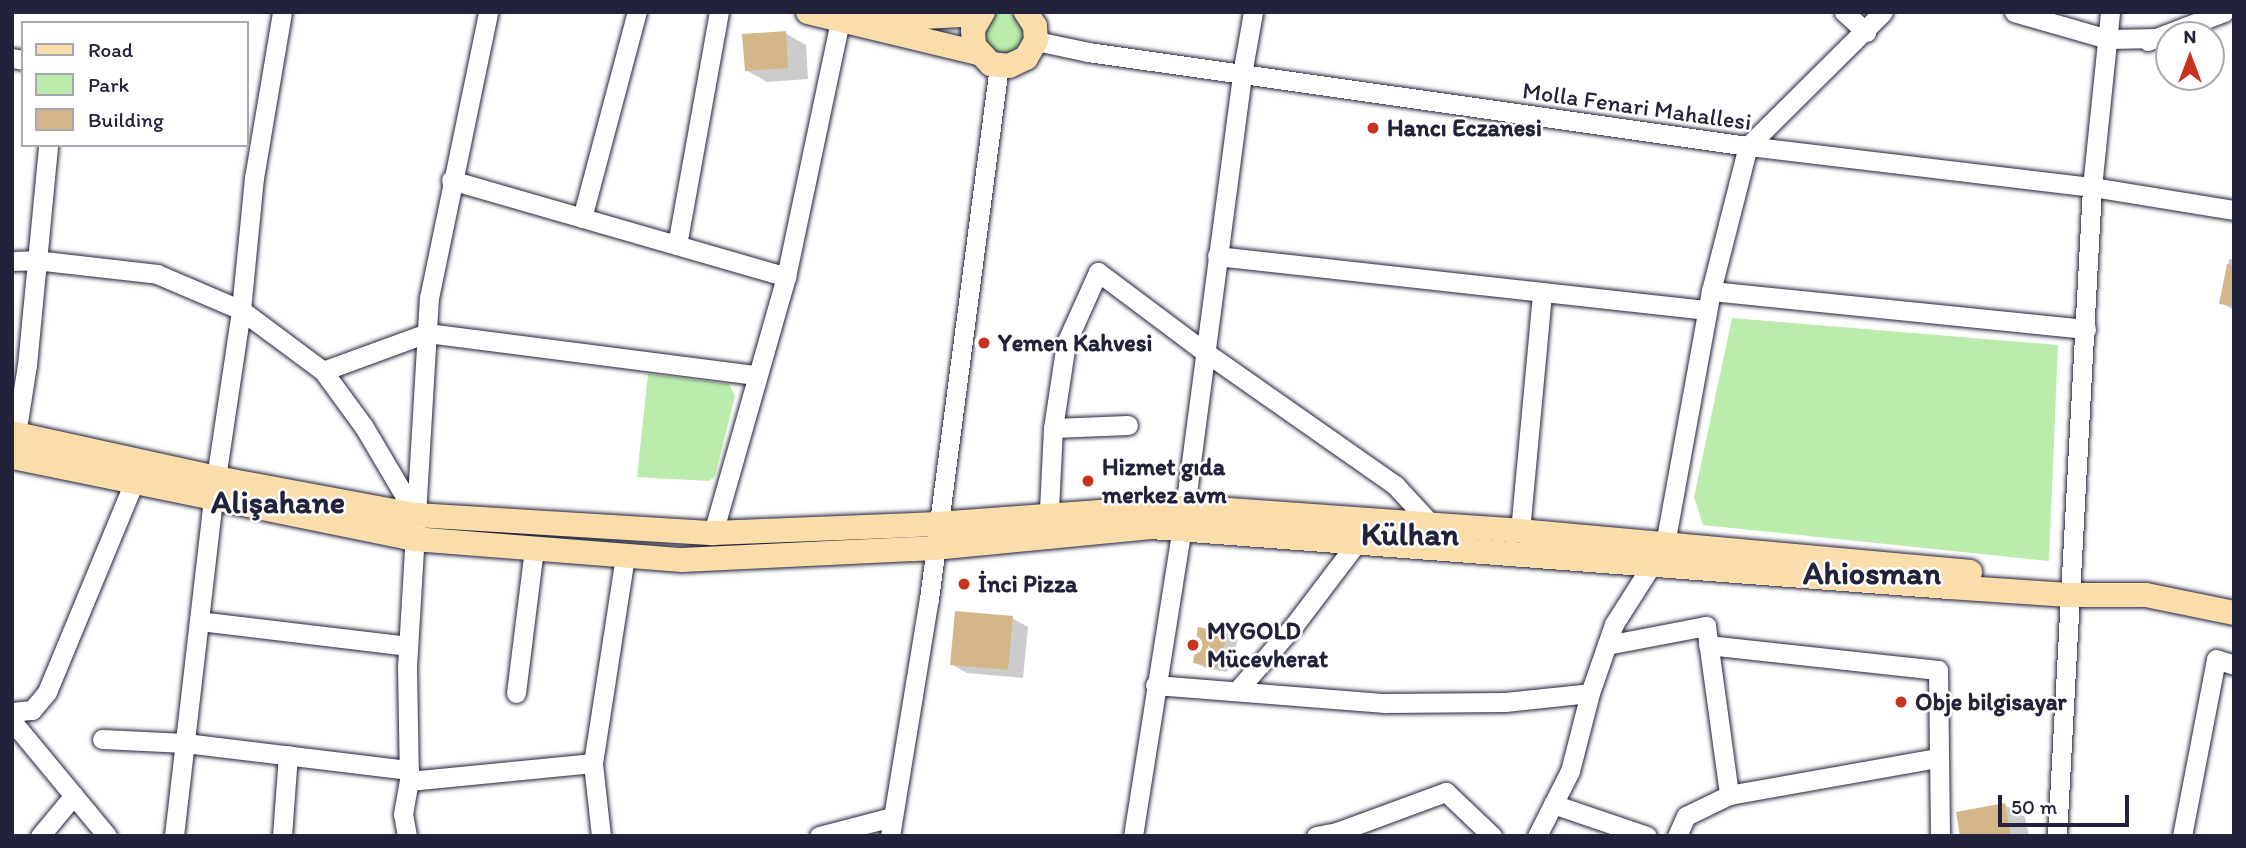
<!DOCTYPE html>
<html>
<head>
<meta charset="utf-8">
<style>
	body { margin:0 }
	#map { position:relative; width:2246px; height:848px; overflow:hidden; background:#fff; font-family:Itim,sans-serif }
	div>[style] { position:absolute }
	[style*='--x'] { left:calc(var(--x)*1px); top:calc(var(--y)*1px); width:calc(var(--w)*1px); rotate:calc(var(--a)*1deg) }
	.green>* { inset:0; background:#baecab }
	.round { border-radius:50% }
	.shadow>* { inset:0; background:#0003 }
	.building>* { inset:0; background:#d4b788 }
	.roads { filter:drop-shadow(0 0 2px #22223b) drop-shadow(0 0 2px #22223b) }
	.minor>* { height:19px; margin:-9.5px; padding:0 9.5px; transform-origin:9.5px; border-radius:9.5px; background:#fff }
	.major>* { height:24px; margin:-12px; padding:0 12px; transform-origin:12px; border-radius:12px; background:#fbddab }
	.dots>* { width:19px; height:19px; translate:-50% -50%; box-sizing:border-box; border:4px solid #fff; border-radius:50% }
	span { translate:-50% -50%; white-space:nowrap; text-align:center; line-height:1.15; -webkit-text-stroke:5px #fff; paint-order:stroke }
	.street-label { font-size:24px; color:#22223b }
	.poi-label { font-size:24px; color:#22223b; font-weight:700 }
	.left { translate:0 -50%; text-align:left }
	.district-label { font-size:32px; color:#22223b; font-weight:700 }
	.frame { position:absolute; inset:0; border:14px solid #22223b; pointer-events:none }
	.legend { position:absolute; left:21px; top:21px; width:228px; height:126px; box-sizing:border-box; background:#fff; border:2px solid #a7a7b1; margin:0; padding:9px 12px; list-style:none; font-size:21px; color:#22223b }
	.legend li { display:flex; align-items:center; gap:14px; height:35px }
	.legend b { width:35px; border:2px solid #a7a7b1 }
	.north { position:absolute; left:2155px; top:21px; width:70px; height:70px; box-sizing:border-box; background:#fff; border:2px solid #a7a7b1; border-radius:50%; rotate:0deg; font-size:19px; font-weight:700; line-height:28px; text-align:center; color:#22223b }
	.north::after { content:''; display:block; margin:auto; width:24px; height:32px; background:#c8321e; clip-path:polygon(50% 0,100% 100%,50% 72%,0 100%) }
	.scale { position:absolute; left:1998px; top:795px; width:131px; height:32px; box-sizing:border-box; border:4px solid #22223b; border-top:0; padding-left:9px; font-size:21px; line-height:24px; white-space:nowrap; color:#22223b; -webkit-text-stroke:5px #fff; paint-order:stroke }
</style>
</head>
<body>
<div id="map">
	<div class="green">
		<i class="round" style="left:983px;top:13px;width:40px;height:40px"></i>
		<i style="clip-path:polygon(1732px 318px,2058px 345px,2049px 561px,1703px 525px,1694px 497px)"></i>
		<i style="clip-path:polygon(648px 374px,729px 384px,735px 396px,715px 476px,709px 481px,637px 477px)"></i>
	</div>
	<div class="shadow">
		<i style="clip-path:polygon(785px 33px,806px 45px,808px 79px,767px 82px,746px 70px)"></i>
		<i style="clip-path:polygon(2229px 259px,2234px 260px,2234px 310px,2221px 303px)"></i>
		<i style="clip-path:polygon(1012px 618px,1028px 627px,1023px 678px,967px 673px,951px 664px)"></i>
		<i style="clip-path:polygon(1199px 629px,1228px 634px,1238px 640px,1227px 672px,1205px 668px,1195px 662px)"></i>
		<i style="clip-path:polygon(2005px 805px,2025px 817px,2029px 836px,1962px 836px)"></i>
	</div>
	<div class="building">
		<i style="clip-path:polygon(786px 31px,788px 68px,745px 71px,742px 34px)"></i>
		<i style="clip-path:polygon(2227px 264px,2234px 265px,2234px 306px,2219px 304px)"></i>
		<i style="clip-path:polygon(955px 611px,1013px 616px,1008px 670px,950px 665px)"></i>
		<i style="clip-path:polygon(1198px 627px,1228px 633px,1217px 668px,1193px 663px)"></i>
		<i style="clip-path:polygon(2005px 803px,2011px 836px,1960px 836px,1956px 812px)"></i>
	</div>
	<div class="roads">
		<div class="minor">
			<i style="--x:1844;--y:12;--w:30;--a:42"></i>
			<i style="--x:2014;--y:12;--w:98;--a:16"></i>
			<i style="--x:2108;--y:39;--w:50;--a:-1.1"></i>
			<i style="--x:1036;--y:41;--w:53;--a:11.9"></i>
			<i style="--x:1088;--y:52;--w:667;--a:8.11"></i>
			<i style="--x:1748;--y:146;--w:346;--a:6.8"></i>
			<i style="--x:2092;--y:187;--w:144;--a:9.2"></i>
			<i style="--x:2148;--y:41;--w:81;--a:-20.9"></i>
			<i style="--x:12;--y:58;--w:11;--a:10"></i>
			<i style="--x:451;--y:180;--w:349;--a:16.1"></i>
			<i style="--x:582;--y:218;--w:213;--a:-75.1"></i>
			<i style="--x:677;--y:245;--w:237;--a:-79.8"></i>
			<i style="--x:1217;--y:256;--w:493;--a:6.3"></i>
			<i style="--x:12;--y:261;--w:23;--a:-2"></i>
			<i style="--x:35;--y:260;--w:123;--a:6.5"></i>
			<i style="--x:157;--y:274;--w:91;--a:23.2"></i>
			<i style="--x:241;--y:310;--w:102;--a:36.6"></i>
			<i style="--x:323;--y:371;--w:69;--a:53.8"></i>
			<i style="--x:364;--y:427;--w:102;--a:59.4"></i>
			<i style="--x:1711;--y:291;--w:377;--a:5.8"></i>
			<i style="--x:323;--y:371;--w:111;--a:-20.1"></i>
			<i style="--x:427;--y:333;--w:332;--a:7.3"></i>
			<i style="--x:1053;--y:428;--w:75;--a:-2.3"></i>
			<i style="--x:14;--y:447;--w:83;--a:-81"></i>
			<i style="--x:27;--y:365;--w:221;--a:-84.5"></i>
			<i style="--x:1048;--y:530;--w:102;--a:-87.2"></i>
			<i style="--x:1053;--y:428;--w:86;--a:-81.3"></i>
			<i style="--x:1066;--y:343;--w:78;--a:-65.7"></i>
			<i style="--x:1098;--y:272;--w:134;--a:36.8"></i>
			<i style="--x:1205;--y:352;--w:232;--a:35"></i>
			<i style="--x:1395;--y:485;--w:53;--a:47.3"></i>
			<i style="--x:1520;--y:531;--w:240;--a:-84.7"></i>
			<i style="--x:713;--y:533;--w:266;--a:-74.1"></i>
			<i style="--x:786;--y:277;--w:263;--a:-78.1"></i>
			<i style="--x:199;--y:621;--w:210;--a:6.8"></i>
			<i style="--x:1607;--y:645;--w:101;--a:-10.9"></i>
			<i style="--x:1706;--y:626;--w:171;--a:82.2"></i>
			<i style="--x:1708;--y:645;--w:231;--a:6.2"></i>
			<i style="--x:1938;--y:670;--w:166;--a:89.3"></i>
			<i style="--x:1155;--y:685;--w:231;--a:4.5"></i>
			<i style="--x:1385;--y:703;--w:120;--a:-0.5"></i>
			<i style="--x:1505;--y:702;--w:85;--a:-6"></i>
			<i style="--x:1237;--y:691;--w:89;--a:-49.1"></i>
			<i style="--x:1295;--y:624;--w:104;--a:-52.8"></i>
			<i style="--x:516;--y:693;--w:145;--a:-82.9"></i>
			<i style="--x:12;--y:712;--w:20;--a:-6"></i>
			<i style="--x:32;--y:710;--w:23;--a:-50"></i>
			<i style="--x:47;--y:692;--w:227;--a:-67.5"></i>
			<i style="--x:12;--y:721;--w:149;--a:50.4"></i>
			<i style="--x:102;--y:739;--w:83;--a:2.8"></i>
			<i style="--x:185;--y:743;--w:226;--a:6.9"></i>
			<i style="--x:409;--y:781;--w:185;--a:-5.6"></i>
			<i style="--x:1553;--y:804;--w:99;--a:18.8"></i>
			<i style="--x:40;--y:836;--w:53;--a:-50.3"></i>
			<i style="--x:174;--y:836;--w:340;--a:-83.4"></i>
			<i style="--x:213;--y:498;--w:190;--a:-81.5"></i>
			<i style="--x:241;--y:310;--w:133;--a:-84.4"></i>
			<i style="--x:254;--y:178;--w:168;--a:-80.4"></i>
			<i style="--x:282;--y:836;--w:81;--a:-85.8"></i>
			<i style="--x:407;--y:836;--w:22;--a:-100"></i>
			<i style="--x:403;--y:814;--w:34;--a:-80"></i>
			<i style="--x:409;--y:781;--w:114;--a:-91"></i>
			<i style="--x:407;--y:667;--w:370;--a:-86.6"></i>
			<i style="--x:429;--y:298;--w:292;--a:-78.3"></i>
			<i style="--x:601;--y:836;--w:73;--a:-96.3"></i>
			<i style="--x:593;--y:763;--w:209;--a:-81.2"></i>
			<i style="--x:819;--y:836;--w:75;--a:-14.6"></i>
			<i style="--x:890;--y:836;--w:240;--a:-80.7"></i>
			<i style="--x:929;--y:599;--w:538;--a:-82.52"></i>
			<i style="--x:1133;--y:836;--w:332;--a:-81"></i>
			<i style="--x:1185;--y:508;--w:438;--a:-82.5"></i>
			<i style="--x:1242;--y:74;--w:63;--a:-79.9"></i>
			<i style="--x:1316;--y:836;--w:21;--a:-11"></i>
			<i style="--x:1337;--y:832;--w:116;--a:-20.2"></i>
			<i style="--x:1446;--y:792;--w:64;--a:43.7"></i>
			<i style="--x:1537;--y:836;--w:73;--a:-63.1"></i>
			<i style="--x:1570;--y:771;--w:81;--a:-75.6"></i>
			<i style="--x:1590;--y:693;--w:73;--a:-70.8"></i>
			<i style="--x:1614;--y:624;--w:95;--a:-57.5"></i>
			<i style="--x:1665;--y:544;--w:257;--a:-79.7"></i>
			<i style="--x:1711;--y:291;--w:150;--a:-75.7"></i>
			<i style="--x:1748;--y:146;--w:190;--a:-44.8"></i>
			<i style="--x:1677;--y:836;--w:22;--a:-66"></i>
			<i style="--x:1686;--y:816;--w:48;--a:-26"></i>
			<i style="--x:1729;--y:795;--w:211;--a:-10.1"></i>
			<i style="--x:2057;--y:836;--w:650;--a:-86.91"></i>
			<i style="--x:2092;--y:187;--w:176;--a:-84.1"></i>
			<i style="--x:2182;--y:836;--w:180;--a:-79.1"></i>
			<i style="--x:2216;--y:659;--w:19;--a:18"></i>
		</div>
		<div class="major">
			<i style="--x:808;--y:12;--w:175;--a:13.6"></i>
			<i style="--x:983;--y:12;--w:20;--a:120"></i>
			<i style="--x:973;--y:29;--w:17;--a:87"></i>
			<i style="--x:974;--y:46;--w:25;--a:47"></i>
			<i style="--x:991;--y:64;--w:18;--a:6"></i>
			<i style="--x:1009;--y:66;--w:19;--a:-25"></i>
			<i style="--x:1026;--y:58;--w:20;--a:-60"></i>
			<i style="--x:1036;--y:41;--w:15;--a:-94"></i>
			<i style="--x:1035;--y:26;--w:17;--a:-123"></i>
			<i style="--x:859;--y:13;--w:64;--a:3.6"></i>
			<i style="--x:923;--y:17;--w:58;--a:-3"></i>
			<i style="--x:12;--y:433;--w:209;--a:12.4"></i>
			<i style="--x:216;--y:478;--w:203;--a:10.5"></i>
			<i style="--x:416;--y:515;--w:298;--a:3.5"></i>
			<i style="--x:713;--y:533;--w:224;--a:-2.3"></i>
			<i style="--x:937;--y:524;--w:221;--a:-4.2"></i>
			<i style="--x:1157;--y:508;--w:44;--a:0"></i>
			<i style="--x:1201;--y:508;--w:309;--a:4.1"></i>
			<i style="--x:1509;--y:530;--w:463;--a:5.2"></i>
			<i style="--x:12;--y:457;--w:410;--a:11.5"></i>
			<i style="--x:414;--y:539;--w:269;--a:4.5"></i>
			<i style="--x:682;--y:560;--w:252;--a:-2.7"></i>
			<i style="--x:934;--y:548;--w:218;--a:-5.5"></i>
			<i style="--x:1151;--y:527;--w:800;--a:4.3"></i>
			<i style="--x:1949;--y:587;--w:120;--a:3.8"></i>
			<i style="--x:2069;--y:595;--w:77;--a:0"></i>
			<i style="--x:2146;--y:595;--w:90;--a:11.6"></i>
		</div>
	</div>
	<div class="dots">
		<i style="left:1373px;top:128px;background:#c8321e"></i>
		<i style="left:984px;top:343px;background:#c8321e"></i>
		<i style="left:1088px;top:481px;background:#c8321e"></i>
		<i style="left:964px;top:584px;background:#c8321e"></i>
		<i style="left:1193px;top:645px;background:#c8321e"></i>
		<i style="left:1901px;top:702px;background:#c8321e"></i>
	</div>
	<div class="street-label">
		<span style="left:1637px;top:106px;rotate:8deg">Molla Fenari Mahallesi</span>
	</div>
	<div class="poi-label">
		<span class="left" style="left:1387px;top:128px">Hancı Eczanesi</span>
		<span class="left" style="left:998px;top:343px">Yemen Kahvesi</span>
		<span class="left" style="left:1102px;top:481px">Hizmet gıda<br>merkez avm</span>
		<span class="left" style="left:978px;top:584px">İnci Pizza</span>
		<span class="left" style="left:1207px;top:645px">MYGOLD<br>Mücevherat</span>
		<span class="left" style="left:1915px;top:702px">Obje bilgisayar</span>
	</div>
	<div class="district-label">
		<span style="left:278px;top:502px">Alişahane</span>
		<span style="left:1410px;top:534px">Külhan</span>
		<span style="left:1872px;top:573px">Ahiosman</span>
	</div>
	<div class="frame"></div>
	<ul class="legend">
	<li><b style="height:9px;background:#fbddab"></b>Road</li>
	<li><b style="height:19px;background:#baecab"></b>Park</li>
	<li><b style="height:19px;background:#d4b788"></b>Building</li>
	</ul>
	<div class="north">N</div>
	<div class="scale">50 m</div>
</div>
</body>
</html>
